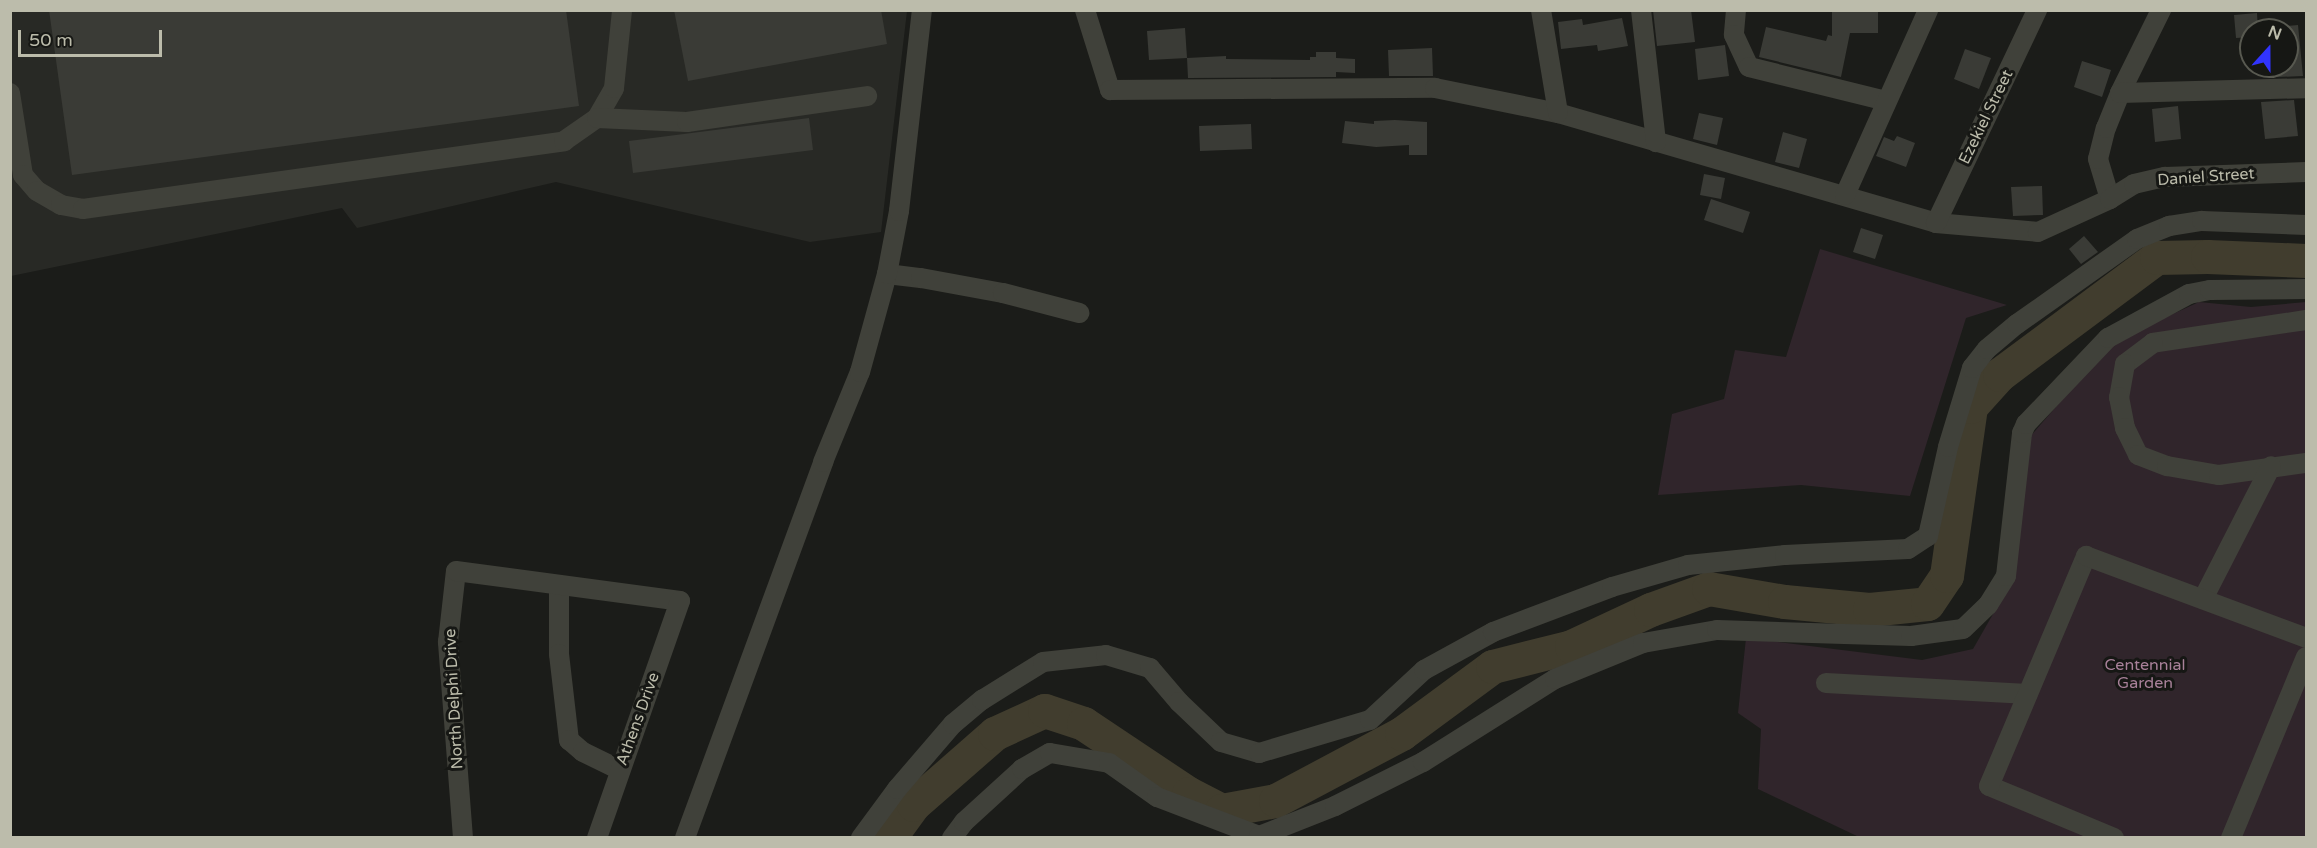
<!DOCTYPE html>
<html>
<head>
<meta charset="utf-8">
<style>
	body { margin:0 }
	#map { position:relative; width:2317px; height:848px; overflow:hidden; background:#1b1c19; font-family:"Varela Round",sans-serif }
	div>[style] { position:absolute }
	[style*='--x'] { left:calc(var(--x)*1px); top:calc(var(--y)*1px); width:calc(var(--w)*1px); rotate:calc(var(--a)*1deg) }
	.built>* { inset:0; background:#282925 }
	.green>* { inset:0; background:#30252b }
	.river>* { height:34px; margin:-17px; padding:0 17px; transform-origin:17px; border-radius:17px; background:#413d2e }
	.building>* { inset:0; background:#3a3b36 }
	.minor>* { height:20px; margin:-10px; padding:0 10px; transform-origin:10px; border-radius:10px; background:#40413a }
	span { translate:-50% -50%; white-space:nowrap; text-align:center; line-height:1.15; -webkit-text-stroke:6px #161714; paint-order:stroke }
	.street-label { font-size:16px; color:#bcbcab }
	.park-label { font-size:16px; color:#a88199 }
	.frame { position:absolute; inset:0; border:12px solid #bcbcab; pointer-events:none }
	.north { position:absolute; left:2239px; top:18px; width:60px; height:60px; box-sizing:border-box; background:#161714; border:2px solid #585950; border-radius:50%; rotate:21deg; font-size:16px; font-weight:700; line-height:24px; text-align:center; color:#bcbcab }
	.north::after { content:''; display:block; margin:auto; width:21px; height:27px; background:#3134fd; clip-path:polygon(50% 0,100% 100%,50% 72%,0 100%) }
	.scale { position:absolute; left:18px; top:30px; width:144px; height:27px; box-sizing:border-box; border:3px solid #bcbcab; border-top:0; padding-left:8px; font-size:18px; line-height:21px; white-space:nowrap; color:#bcbcab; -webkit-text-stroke:4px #161714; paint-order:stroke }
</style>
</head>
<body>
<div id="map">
	<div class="built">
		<i style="clip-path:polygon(11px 11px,907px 11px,881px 232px,810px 242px,556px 182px,357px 228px,342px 208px,11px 276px)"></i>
	</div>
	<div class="green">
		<i style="clip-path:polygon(1820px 249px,2007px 305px,1966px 318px,1910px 496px,1801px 485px,1658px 495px,1672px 414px,1724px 399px,1735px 350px,1786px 357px)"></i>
		<i style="clip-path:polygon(2199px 302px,2251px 307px,2306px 302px,2306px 837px,1859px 837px,1758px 789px,1761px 729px,1738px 713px,1746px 638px,1922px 660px,1973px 649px,2013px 579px,2028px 439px,2112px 342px)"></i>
	</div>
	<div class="river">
		<i style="--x:890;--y:838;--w:41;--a:-54"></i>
		<i style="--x:914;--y:805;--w:108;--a:-41.2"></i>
		<i style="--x:995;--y:734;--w:55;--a:-24.7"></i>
		<i style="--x:1045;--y:711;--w:41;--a:18.4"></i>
		<i style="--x:1084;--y:724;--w:126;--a:33.7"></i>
		<i style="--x:1189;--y:794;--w:37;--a:27"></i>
		<i style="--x:1222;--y:811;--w:55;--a:-10.5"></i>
		<i style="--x:1276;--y:801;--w:143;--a:-28"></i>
		<i style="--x:1402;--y:734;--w:113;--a:-36.4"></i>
		<i style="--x:1493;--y:667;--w:81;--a:-14.2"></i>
		<i style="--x:1572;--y:647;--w:87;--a:-25.1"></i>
		<i style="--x:1651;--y:610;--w:62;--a:-19.9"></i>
		<i style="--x:1709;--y:589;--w:77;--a:9.7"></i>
		<i style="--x:1785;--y:602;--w:85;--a:5.4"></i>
		<i style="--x:1870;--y:610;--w:58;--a:-5.9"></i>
		<i style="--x:1928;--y:604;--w:34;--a:-56"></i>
		<i style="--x:1947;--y:576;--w:171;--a:-81.9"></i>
		<i style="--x:1971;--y:407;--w:43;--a:-47.8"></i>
		<i style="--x:2000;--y:375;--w:196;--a:-36.7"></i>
		<i style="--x:2157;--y:258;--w:51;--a:-1.1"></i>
		<i style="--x:2208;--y:257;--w:98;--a:2.3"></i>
	</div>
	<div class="building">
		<i style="clip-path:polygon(49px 10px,566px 10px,579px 106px,72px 175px)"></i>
		<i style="clip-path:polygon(674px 10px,881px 10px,887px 44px,688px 81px)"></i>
		<i style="clip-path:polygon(1653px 10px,1691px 10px,1695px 42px,1657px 46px)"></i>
		<i style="clip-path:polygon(1832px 10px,1878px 10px,1878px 33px,1850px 33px,1841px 77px,1759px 57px,1766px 27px,1826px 41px,1828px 35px,1832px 36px)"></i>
		<i style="clip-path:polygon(2257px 13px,2258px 30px,2251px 30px,2251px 37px,2236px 38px,2234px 15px)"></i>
		<i style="clip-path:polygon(1622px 18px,1628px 46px,1598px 51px,1597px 45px,1561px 49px,1558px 22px,1582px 19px,1583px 25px)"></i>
		<i style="clip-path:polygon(2298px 25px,2303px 76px,2277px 77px,2275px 66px,2287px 66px,2287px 26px)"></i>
		<i style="clip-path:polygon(1185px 28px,1187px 58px,1149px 60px,1147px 31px)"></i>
		<i style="clip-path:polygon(1725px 45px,1729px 76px,1698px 80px,1695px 49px)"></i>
		<i style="clip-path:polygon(1432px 48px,1433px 76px,1389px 76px,1388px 50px)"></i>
		<i style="clip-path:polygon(1965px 49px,1991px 58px,1979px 89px,1954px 79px)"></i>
		<i style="clip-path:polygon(1316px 52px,1336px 52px,1336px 58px,1355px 59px,1355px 73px,1336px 72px,1336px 77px,1188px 78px,1187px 58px,1226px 56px,1226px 59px,1310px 60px,1310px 57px,1316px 57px)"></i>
		<i style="clip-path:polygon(2082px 61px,2111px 70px,2102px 97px,2074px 87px)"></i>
		<i style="clip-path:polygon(2294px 100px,2298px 136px,2265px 139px,2261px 102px)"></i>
		<i style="clip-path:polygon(2178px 106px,2181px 139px,2155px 142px,2152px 109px)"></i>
		<i style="clip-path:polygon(1699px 113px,1723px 118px,1717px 145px,1693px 139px)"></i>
		<i style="clip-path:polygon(809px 118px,813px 150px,633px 173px,629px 141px)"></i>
		<i style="clip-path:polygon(1395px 120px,1427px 122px,1427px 155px,1409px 155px,1409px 145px,1376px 147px,1342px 143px,1345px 121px,1374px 124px,1374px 121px)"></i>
		<i style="clip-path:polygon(1251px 124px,1252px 149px,1200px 151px,1199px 126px)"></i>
		<i style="clip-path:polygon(1783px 132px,1807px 139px,1799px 168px,1775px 162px)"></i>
		<i style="clip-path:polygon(1897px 136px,1915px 143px,1906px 167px,1876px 156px,1884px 137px,1894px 141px)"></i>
		<i style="clip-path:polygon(1704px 174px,1725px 178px,1721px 199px,1700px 195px)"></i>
		<i style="clip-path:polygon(2042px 186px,2043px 215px,2013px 216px,2011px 187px)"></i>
		<i style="clip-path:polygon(1711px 199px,1750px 212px,1743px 233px,1704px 220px)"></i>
		<i style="clip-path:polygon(1861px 228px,1883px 235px,1875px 259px,1853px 252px)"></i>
		<i style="clip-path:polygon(2084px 236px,2098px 252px,2081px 264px,2069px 249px)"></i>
	</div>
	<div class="minor">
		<i style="--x:1085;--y:10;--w:84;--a:72.6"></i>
		<i style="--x:1110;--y:90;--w:325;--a:-0.4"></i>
		<i style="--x:1435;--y:88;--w:126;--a:11.5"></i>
		<i style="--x:1558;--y:113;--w:394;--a:16.2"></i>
		<i style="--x:1936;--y:223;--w:102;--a:5"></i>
		<i style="--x:2038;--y:232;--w:79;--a:-24.6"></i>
		<i style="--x:2110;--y:199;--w:42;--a:-106.7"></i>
		<i style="--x:2098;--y:159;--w:32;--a:-76"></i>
		<i style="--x:2106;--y:128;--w:38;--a:-68"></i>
		<i style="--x:2120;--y:93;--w:93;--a:-63.7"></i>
		<i style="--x:1541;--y:10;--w:104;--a:80.6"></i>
		<i style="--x:1641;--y:10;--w:133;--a:83.5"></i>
		<i style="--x:1736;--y:10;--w:25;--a:95"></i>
		<i style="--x:1734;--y:35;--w:35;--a:65"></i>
		<i style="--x:1749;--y:67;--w:141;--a:13.9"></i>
		<i style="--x:10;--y:93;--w:83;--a:81"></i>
		<i style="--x:23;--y:175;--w:21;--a:49"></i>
		<i style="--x:37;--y:191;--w:28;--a:30"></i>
		<i style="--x:61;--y:205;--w:22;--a:10"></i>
		<i style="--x:83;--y:209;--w:486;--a:-8"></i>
		<i style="--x:564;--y:141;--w:40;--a:-34.9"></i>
		<i style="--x:597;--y:118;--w:34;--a:-60"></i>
		<i style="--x:614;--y:88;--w:78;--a:-84.1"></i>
		<i style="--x:2120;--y:93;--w:186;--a:-1.5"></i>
		<i style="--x:597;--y:118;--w:90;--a:2.5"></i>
		<i style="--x:687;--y:122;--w:182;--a:-8.2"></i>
		<i style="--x:1845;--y:195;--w:203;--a:-65.8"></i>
		<i style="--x:2110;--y:199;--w:28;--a:-32"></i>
		<i style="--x:2134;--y:184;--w:32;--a:-13"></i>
		<i style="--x:2165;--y:177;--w:141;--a:-2"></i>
		<i style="--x:1936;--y:223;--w:236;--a:-64.6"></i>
		<i style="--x:887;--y:274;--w:34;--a:7"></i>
		<i style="--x:921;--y:278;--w:83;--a:10.4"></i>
		<i style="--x:1003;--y:293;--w:79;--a:14.7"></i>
		<i style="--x:2306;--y:320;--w:155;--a:171.5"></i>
		<i style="--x:2153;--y:343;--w:35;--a:143"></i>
		<i style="--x:2125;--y:364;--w:34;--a:100"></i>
		<i style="--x:2119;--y:397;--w:32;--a:79"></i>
		<i style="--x:2125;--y:428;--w:30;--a:64"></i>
		<i style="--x:2138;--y:455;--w:31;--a:21"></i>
		<i style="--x:2167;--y:466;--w:53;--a:9.8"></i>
		<i style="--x:2219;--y:475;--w:88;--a:-7.9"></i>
		<i style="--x:559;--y:585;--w:69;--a:90"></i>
		<i style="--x:559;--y:654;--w:87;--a:83.4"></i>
		<i style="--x:569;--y:740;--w:18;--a:41"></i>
		<i style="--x:583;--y:752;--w:41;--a:25.9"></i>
		<i style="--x:2203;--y:599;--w:149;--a:-62.9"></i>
		<i style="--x:1826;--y:683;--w:202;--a:3.1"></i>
		<i style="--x:463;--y:838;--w:197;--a:-94.4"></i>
		<i style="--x:448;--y:642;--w:71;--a:-83.6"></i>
		<i style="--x:456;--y:571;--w:226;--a:7.6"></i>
		<i style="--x:680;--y:601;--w:251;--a:109.3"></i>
		<i style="--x:685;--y:838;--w:401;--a:-69.8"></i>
		<i style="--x:823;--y:462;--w:97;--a:-67.7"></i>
		<i style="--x:860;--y:372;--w:102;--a:-74.6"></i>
		<i style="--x:887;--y:274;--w:64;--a:-79.2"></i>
		<i style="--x:899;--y:211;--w:202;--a:-83.5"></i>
		<i style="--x:861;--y:838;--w:61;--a:-53.7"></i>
		<i style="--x:897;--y:789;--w:86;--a:-49.3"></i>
		<i style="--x:953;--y:724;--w:38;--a:-40"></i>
		<i style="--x:982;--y:700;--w:72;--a:-31.9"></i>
		<i style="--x:1043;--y:662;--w:63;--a:-6.3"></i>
		<i style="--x:1106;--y:655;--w:46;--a:16.5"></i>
		<i style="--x:1150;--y:668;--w:45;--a:49.5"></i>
		<i style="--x:1179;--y:702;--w:58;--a:43.6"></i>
		<i style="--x:1221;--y:742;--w:40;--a:16"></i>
		<i style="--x:1259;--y:753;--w:116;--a:-16.6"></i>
		<i style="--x:1370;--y:720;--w:74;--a:-42.8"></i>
		<i style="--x:1424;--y:670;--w:79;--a:-28.8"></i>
		<i style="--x:1493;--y:632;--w:127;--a:-20.7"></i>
		<i style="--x:1612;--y:587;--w:79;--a:-16.1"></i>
		<i style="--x:1688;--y:565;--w:98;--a:-5.9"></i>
		<i style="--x:1785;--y:555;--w:123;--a:-2.8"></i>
		<i style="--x:1908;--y:549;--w:24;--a:-33"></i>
		<i style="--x:1928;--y:536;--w:91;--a:-77.3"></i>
		<i style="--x:1948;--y:447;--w:83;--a:-73.1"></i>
		<i style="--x:1972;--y:368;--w:24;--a:-52"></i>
		<i style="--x:1987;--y:349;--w:39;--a:-40"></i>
		<i style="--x:2017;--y:324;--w:147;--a:-35.3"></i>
		<i style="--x:2137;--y:239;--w:35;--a:-22"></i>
		<i style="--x:2169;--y:226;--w:33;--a:-9"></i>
		<i style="--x:2202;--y:221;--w:104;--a:2.2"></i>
		<i style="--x:952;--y:838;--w:20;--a:-53"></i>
		<i style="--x:964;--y:822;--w:79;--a:-42.4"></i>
		<i style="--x:1022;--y:769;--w:32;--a:-30"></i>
		<i style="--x:1050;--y:753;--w:60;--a:9.6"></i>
		<i style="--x:1109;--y:763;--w:59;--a:35.3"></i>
		<i style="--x:1157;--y:797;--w:109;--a:20.9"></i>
		<i style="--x:1259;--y:836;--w:82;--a:-21.5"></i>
		<i style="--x:1335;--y:806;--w:98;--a:-26.6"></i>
		<i style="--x:1423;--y:762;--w:156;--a:-32.2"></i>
		<i style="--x:1555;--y:679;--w:95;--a:-22.2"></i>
		<i style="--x:1643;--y:643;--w:75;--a:-10"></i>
		<i style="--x:1717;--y:630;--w:194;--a:1.8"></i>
		<i style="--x:1911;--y:636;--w:52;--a:-7.7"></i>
		<i style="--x:1963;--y:629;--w:35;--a:-44"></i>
		<i style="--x:1988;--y:605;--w:34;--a:-58"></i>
		<i style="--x:2006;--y:576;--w:144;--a:-83.6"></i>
		<i style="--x:2022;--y:433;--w:10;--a:-66"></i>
		<i style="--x:2026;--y:424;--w:119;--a:-46.4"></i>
		<i style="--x:2108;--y:338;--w:92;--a:-28.5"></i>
		<i style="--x:2189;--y:294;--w:21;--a:-11"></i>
		<i style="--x:2210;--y:290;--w:96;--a:-0.6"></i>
		<i style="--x:2114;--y:838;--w:135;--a:-157.4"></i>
		<i style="--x:1989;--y:786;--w:250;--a:-67.1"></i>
		<i style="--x:2086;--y:556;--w:235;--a:20.4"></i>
		<i style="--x:2231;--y:838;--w:196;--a:-67.5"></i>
	</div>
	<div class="street-label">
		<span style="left:1986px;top:117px;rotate:-64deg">Ezekiel Street</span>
		<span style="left:2206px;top:177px;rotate:-4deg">Daniel Street</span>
		<span style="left:454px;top:699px;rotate:-93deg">North Delphi Drive</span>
		<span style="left:638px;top:719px;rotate:-70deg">Athens Drive</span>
	</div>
	<div class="park-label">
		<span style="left:2145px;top:674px">Centennial<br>Garden</span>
	</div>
	<div class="frame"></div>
	<div class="north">N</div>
	<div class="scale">50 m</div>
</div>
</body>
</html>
